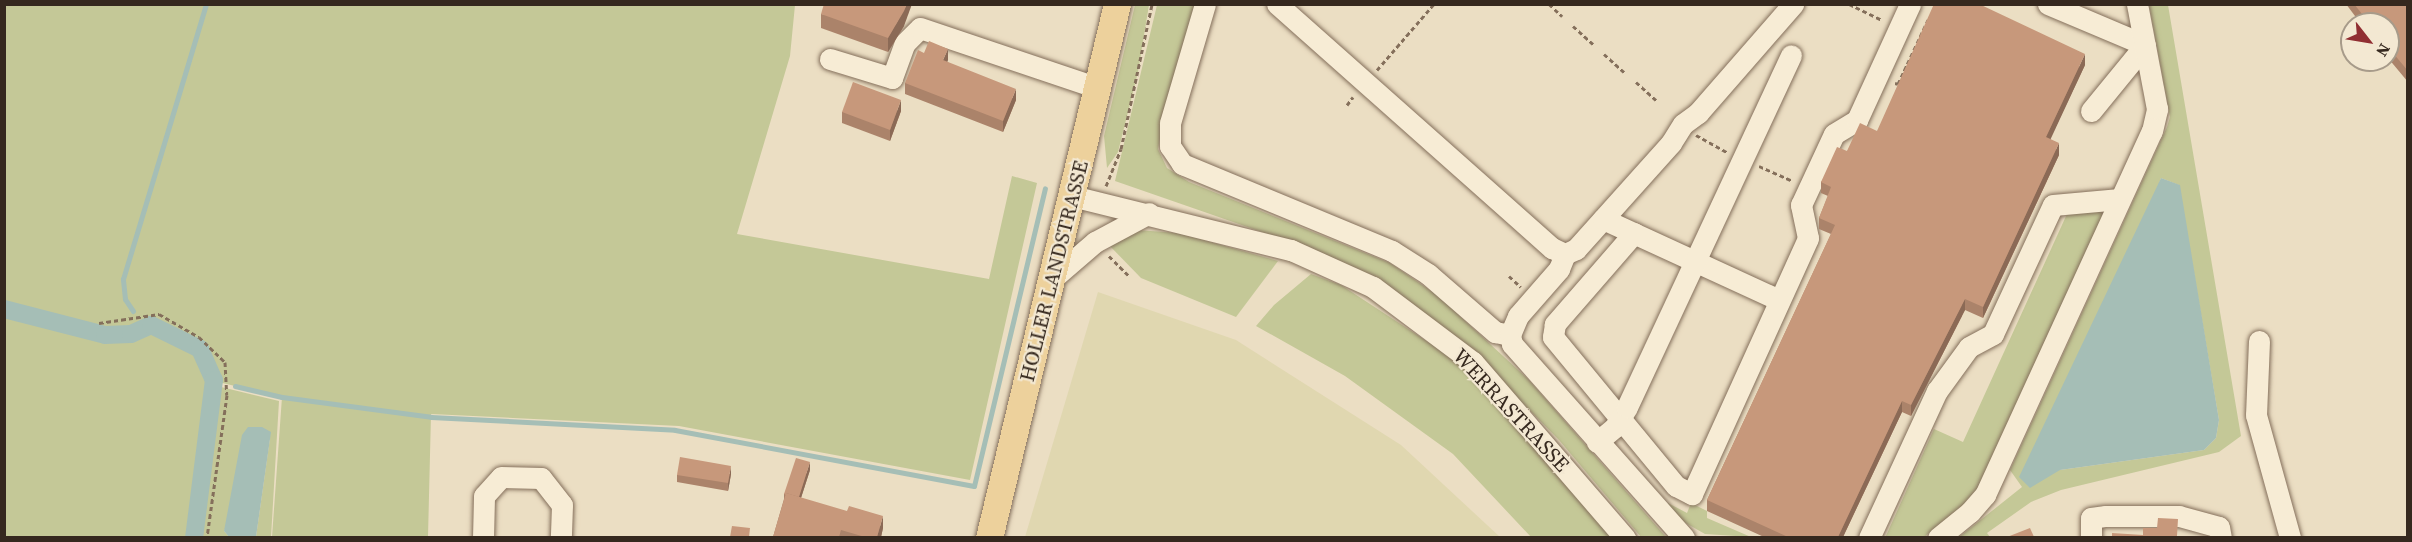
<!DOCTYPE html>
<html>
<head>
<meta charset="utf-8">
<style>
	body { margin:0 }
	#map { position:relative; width:2412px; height:542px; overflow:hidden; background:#ebdec3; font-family:"Source Serif 4",serif }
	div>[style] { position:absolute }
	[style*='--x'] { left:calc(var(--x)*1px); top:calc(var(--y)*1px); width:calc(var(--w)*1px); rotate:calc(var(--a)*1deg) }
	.farmland>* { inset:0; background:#e0d7b0 }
	.green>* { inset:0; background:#c4c897 }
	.water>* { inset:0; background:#a5beb6 }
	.stream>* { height:5px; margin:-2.5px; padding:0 2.5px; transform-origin:2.5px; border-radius:2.5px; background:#a5beb6 }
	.canal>* { height:18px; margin:-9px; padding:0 9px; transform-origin:9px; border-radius:9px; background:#a5beb6 }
	.path>* { height:3px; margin-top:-1.5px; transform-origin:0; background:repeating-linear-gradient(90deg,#846f5b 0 4.5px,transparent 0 7.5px) }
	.roads { filter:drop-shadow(0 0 2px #846f5b) drop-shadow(0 0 2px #846f5b) }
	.minor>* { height:21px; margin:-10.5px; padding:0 10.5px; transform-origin:10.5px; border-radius:10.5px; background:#f7ecd5 }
	.major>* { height:27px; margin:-13.5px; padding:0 13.5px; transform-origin:13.5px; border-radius:13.5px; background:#edd19c }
	.wall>* { inset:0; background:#ab836a }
	.shaded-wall>* { inset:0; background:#8b6a56 }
	.building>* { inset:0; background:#c7987b }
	span { translate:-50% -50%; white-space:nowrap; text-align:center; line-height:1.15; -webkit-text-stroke:4.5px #f3e8d2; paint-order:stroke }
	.street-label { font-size:21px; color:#35281e }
	.frame { position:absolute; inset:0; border:6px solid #35281e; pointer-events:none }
	.north { position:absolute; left:2340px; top:12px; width:60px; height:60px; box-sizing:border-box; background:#f3e8d2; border:2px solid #a79b8a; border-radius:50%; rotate:121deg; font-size:16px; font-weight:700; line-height:24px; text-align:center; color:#35281e }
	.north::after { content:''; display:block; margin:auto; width:21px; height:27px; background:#902e32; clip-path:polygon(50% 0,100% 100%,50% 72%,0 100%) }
</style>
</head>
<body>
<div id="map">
	<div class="farmland">
		<i style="clip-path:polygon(1098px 292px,1236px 340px,1401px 445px,1500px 537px,1025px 537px)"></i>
	</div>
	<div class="green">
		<i style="clip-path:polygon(4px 5px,795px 5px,790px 56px,737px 234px,989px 279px,1012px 176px,1037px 183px,970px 480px,679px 426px,431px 414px,428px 537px,272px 537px,282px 397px,214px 381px,190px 537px,5px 537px)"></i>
		<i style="clip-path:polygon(1135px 5px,1149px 5px,1138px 72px,1118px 152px,1107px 168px,1104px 136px)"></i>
		<i style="clip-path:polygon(1157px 5px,1197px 5px,1162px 128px,1158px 149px,1167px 168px,1189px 182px,1390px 263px,1437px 295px,1528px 379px,1666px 537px,1641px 537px,1559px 440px,1477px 357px,1325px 254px,1115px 181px)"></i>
		<i style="clip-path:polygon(evenodd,2149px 5px,2168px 5px,2241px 436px,2219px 452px,2061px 490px,2031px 502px,1987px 533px,1990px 537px,1958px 538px,2022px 487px,2010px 470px,2167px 127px,2170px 117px,2149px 5px,2161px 178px,2179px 185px,2219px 420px,2216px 438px,2204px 450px,2060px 470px,2161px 178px)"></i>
		<i style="clip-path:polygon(2101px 211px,2104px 218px,1973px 500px,1924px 537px,1885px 538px,1934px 429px,1963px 442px,2067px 214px)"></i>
		<i style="clip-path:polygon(1136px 230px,1179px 233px,1278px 261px,1236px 317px,1141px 278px,1107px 243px)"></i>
		<i style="clip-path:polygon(1311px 274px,1341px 285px,1457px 361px,1614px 537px,1531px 537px,1453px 454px,1345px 376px,1256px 326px,1274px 305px)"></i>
		<i style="clip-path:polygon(217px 386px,279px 401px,271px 537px,256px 537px,270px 438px,224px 531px,229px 537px,198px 538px)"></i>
		<i style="clip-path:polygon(1668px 503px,1687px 513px,1691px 503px,1707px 511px,1707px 518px,1751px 537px,1705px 534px,1682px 521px,1667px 507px)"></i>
	</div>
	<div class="water">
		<i style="clip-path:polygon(2161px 178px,2180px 185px,2219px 420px,2216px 438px,2204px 450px,2060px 470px,2030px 488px,2019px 477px)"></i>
		<i style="clip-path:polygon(248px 427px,262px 427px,271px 432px,256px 537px,229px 537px,224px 531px,242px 435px)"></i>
	</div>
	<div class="stream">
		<i style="--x:133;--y:311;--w:14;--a:-124"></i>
		<i style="--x:125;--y:299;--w:20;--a:-96"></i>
		<i style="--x:123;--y:279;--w:287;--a:-73.2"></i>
		<i style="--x:235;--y:386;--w:48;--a:13.2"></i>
		<i style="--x:282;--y:397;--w:150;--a:7.6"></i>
		<i style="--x:431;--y:417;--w:244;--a:3"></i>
		<i style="--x:675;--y:430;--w:304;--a:10.6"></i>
		<i style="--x:974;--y:486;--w:306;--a:-76.6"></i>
	</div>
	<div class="canal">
		<i style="--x:4;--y:309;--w:104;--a:14.4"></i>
		<i style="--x:105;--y:335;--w:26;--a:-2"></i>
		<i style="--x:131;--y:334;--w:22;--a:-24"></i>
		<i style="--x:151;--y:325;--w:55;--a:26.1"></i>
		<i style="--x:200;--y:349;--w:34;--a:66"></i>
		<i style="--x:214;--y:380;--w:159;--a:97.2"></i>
	</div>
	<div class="path">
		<i style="--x:1549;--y:4;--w:18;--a:43"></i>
		<i style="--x:1849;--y:4;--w:37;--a:26"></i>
		<i style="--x:1573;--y:26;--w:27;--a:42"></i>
		<i style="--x:1604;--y:54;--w:27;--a:42"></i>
		<i style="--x:1377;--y:70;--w:87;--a:-49.2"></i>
		<i style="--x:1636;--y:82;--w:27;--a:42"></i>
		<i style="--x:1895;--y:83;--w:3;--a:18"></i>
		<i style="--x:1898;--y:84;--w:71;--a:-64.9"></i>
		<i style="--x:1347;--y:105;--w:10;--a:-53"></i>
		<i style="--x:1696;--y:135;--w:35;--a:29"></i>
		<i style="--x:1759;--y:166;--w:36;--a:24"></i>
		<i style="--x:1106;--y:186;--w:40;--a:-68"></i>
		<i style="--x:1121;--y:149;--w:148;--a:-77.9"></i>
		<i style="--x:1109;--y:256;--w:28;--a:45"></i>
		<i style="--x:1509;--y:276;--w:16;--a:43"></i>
		<i style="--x:99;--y:323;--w:61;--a:-8.5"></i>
		<i style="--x:159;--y:314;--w:46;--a:29.9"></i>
		<i style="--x:199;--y:337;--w:36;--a:44"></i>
		<i style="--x:225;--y:362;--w:33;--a:87"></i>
		<i style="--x:227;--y:395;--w:144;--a:98"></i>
	</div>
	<div class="roads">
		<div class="minor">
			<i style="--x:1205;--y:4;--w:124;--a:106.4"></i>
			<i style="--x:1170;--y:123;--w:23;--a:90"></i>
			<i style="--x:1170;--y:146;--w:22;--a:56"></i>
			<i style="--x:1182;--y:164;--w:227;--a:22.5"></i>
			<i style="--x:1392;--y:251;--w:43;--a:32.6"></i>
			<i style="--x:1428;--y:274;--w:89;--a:40.9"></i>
			<i style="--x:1495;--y:332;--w:15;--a:11"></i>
			<i style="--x:1277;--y:4;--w:368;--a:41.6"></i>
			<i style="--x:1552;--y:248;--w:14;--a:25"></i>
			<i style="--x:1565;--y:254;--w:12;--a:-24"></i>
			<i style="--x:1576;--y:249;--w:142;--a:-48.1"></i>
			<i style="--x:1671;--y:143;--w:22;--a:-58"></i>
			<i style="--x:1683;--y:124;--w:19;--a:-36"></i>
			<i style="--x:1698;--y:113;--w:145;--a:-48.9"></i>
			<i style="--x:2048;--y:4;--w:105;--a:22.9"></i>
			<i style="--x:830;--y:59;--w:65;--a:17"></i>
			<i style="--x:892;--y:78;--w:37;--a:-70"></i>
			<i style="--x:905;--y:43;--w:21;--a:-45"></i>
			<i style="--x:920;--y:28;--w:188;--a:18.6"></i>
			<i style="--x:2091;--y:111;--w:85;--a:-50.7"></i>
			<i style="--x:1072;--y:196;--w:226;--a:13.9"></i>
			<i style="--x:1291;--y:250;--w:90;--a:24.3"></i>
			<i style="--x:1373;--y:287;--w:125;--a:36.9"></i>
			<i style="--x:1473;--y:362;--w:233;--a:49.2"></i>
			<i style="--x:1603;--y:219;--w:194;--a:24.7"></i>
			<i style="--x:1634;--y:233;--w:121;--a:131"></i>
			<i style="--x:1555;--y:324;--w:13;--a:99"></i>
			<i style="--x:1553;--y:337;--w:193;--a:50.5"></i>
			<i style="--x:1676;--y:486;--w:18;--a:27"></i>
			<i style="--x:1692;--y:494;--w:281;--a:-65.6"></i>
			<i style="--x:1808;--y:238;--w:34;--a:-102"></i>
			<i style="--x:1801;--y:205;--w:78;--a:-65.1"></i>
			<i style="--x:1834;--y:134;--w:27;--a:-31"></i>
			<i style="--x:1857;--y:120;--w:128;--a:-65.4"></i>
			<i style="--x:1565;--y:254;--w:16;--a:112"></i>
			<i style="--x:1559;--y:269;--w:62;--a:131.1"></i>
			<i style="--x:1518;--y:316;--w:21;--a:113"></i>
			<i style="--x:1510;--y:335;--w:9;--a:77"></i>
			<i style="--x:1512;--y:344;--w:259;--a:48.4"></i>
			<i style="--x:1052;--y:279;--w:57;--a:-40.7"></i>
			<i style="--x:1095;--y:242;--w:61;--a:-28.2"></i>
			<i style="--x:2259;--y:341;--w:74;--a:92.3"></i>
			<i style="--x:2256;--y:415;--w:128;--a:74.5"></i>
			<i style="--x:1597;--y:442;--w:23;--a:-40"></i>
			<i style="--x:1615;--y:427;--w:23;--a:-59"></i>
			<i style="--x:1627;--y:407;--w:388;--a:-65"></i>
			<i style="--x:483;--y:538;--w:42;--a:-88.6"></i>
			<i style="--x:484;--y:496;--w:25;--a:-48"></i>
			<i style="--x:501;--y:477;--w:40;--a:1.4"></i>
			<i style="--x:541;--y:478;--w:34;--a:52"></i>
			<i style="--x:562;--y:505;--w:33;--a:92"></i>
			<i style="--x:1869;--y:538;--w:162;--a:-65.2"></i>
			<i style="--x:1937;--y:391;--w:54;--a:-54"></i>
			<i style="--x:1969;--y:347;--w:27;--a:-28"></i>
			<i style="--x:1993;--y:334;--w:142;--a:-65.1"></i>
			<i style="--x:2053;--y:205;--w:67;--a:-5.1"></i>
			<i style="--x:1938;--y:538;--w:41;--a:-39.1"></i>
			<i style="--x:1970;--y:512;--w:23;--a:-49"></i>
			<i style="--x:1985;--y:495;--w:400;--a:-65.4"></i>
			<i style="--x:2152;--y:131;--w:23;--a:-77"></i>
			<i style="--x:2157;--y:109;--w:107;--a:-100.8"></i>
			<i style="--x:2091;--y:538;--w:20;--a:-90"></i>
			<i style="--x:2091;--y:518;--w:15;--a:-8"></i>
			<i style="--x:2106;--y:516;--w:73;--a:0"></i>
			<i style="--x:2179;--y:516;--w:41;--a:15.4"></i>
			<i style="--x:2219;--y:527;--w:11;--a:80"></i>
		</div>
		<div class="major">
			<i style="--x:989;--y:538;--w:549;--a:-76.52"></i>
		</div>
	</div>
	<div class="wall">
		<i style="clip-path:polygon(2346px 4px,2408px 4px,2408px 82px,2388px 58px,2388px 24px,2361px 24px)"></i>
		<i style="clip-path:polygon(821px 14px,904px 26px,888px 52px,821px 28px)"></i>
		<i style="clip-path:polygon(948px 60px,947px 62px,1016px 100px,1003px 132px,905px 94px,905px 83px)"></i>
		<i style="clip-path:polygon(2085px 65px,2050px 139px,2059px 155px,1983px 318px,1965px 310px,1911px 416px,1902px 412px,1843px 537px,1764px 537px,1707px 511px,1707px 500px,1831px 234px,1819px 229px,1819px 218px,1828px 196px,1821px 193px,1821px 182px,1847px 151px,1877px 131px)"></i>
		<i style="clip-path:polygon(901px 111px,890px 141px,842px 123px,842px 112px)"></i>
		<i style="clip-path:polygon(810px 470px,801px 498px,883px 528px,881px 537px,773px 537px,784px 499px,784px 494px)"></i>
		<i style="clip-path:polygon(731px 474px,728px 491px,677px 482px,677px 475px)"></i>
	</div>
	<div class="shaded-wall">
		<i style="clip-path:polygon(907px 4px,912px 4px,904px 26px,888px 52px,888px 38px)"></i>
		<i style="clip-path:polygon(948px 49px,948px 60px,943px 72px,943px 60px)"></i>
		<i style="clip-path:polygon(2085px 54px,2085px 65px,2046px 149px,2046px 137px)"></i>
		<i style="clip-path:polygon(1016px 89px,1016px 100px,1003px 132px,1003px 121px)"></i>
		<i style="clip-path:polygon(901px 100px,901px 111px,890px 141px,890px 130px)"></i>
		<i style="clip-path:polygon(2059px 143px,2059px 155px,1983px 318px,1983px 307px)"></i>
		<i style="clip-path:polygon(1965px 299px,1965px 310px,1911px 416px,1911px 405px)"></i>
		<i style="clip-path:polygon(1902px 401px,1902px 412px,1843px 537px,1838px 537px)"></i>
		<i style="clip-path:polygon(810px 462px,810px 470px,798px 507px,798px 499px)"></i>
		<i style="clip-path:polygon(731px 466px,731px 474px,728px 491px,728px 483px)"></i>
		<i style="clip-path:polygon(883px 516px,883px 528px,881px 537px,877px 537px)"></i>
	</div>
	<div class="building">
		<i style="clip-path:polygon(824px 4px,907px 4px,904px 11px,888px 38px,821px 14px)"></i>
		<i style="clip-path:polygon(1934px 4px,1979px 4px,2085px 54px,2046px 137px,2059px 143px,1983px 307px,1965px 299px,1911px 405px,1902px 401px,1838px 537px,1788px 537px,1707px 500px,1835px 225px,1819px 218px,1831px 187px,1821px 182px,1837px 147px,1847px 151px,1860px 123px,1877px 131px)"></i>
		<i style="clip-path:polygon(2354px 4px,2408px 4px,2408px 71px,2388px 47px,2388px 24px,2370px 24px)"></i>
		<i style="clip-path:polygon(929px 41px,948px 49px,943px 60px,1016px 89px,1003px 121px,905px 83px,918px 50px,924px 53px)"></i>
		<i style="clip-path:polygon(853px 82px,901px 100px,890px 130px,842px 112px)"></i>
		<i style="clip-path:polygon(680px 457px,731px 466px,728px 483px,677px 475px)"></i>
		<i style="clip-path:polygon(796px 458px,810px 462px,799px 497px,786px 493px,786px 495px,784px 494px)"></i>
		<i style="clip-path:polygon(786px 493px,847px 511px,849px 506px,883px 516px,877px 537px,865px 537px,841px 530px,839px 537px,773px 537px)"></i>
		<i style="clip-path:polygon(2158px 518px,2178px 519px,2177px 536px,2198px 537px,2112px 537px,2112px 533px,2143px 535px,2143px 528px,2157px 528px)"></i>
		<i style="clip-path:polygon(732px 526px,750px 528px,749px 537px,730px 537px)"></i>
		<i style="clip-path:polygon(2030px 528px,2034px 537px,2007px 537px)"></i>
	</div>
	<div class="street-label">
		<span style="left:1054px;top:271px;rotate:-76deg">HOLLER LANDSTRASSE</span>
		<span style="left:1511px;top:410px;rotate:47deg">WERRASTRASSE</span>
	</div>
	<div class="frame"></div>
	<div class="north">N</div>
</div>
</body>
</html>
